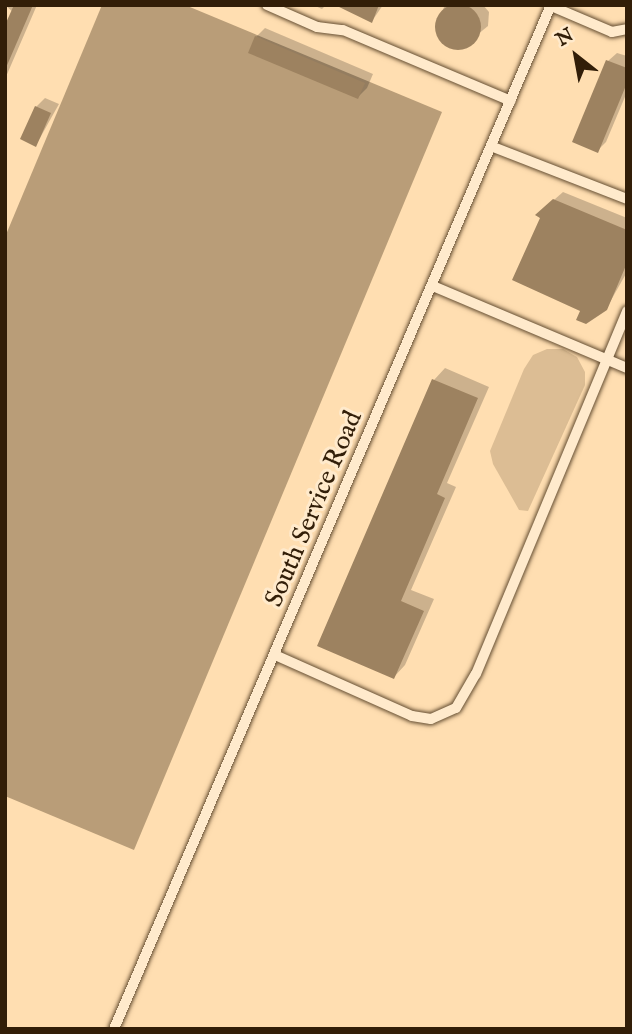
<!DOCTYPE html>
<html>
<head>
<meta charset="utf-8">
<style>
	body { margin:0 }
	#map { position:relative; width:632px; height:1034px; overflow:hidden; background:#ffdeb1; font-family:"IM FELL English",serif }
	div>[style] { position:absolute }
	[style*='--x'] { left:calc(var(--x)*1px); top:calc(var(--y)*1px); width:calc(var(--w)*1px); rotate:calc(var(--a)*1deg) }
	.green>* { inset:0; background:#dcbd94 }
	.water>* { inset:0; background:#b99d78 }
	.shadow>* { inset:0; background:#0003 }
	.building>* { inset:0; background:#9d8260 }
	.round { border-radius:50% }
	.roads { filter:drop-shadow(0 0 2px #654e32) drop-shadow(0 0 2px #654e32) }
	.lane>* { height:10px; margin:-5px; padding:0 5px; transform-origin:5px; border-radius:5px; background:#ffeacc }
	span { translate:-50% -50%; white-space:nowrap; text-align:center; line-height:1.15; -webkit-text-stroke:6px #ffeacc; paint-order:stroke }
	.street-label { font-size:26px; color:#321e08 }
	.frame { position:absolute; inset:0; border:7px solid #321e08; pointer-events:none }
	.north { position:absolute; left:541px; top:21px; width:70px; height:70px; -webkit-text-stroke:5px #ffeacc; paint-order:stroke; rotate:329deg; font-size:19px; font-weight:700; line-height:28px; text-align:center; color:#321e08 }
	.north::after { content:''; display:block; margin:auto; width:24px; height:32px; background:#321e08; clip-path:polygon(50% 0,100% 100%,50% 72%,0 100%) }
</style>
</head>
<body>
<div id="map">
	<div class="green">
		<i style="clip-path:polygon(547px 349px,563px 349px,577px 357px,585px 372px,585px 385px,528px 511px,519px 510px,493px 464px,490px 451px,524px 369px,533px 355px)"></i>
	</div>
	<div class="water">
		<i style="clip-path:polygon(102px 5px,185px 5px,442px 112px,134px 850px,5px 796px,5px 237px)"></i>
	</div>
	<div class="shadow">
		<i style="clip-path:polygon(5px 5px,37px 5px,5px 79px,5px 29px,13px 12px)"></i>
		<i style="clip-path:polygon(313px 5px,326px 5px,322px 9px)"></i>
		<i style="clip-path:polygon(339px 5px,383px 5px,372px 21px)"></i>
		<i style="clip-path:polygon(445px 5px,483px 5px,489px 12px,488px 26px,461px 48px,447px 45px,438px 34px,438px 20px)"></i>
		<i style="clip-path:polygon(265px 28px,373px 74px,367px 88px,358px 97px,256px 37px)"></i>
		<i style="clip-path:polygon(617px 53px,627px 56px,627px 92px,606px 142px,597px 151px,608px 61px)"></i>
		<i style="clip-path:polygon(45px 98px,59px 104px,36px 145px,36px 107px)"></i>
		<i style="clip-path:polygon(563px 192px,627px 218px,627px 272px,606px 309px,583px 310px,538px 214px)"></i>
		<i style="clip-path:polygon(445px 368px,489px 387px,447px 483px,456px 487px,411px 590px,434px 599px,405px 665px,394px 677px,319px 645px,434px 380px)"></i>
	</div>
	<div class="building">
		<i class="round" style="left:435px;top:4px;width:46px;height:46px"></i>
		<i style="clip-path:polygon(14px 5px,33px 5px,5px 70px,5px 25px)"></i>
		<i style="clip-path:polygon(335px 5px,379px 5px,372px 23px)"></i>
		<i style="clip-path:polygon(255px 36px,365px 83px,358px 99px,248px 53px)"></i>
		<i style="clip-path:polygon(606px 60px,627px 68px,627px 83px,598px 153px,572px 142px)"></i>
		<i style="clip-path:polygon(35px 106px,51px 113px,36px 147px,20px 139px)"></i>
		<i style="clip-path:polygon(553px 199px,627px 230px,627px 263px,607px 310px,586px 324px,576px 320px,580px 311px,512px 280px,540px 218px,535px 215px)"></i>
		<i style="clip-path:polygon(432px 379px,478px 398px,437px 494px,445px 498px,401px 601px,424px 611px,394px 679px,317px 646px)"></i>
	</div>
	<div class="roads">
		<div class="lane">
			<i style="--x:267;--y:5;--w:55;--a:23.7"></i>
			<i style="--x:317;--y:27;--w:26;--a:7"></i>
			<i style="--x:343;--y:30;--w:182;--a:22.9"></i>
			<i style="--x:551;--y:6;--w:66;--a:23.1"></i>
			<i style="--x:612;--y:32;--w:15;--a:-11"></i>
			<i style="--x:493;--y:147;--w:144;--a:21.2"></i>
			<i style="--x:433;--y:286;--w:211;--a:22.9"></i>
			<i style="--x:275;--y:655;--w:150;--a:24"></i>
			<i style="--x:412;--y:716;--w:19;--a:9"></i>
			<i style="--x:431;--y:719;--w:27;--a:-24"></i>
			<i style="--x:456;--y:708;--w:39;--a:-60"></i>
			<i style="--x:476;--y:674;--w:393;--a:-67.4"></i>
			<i style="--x:114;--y:1029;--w:1113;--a:-66.89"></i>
		</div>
	</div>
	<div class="street-label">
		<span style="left:314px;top:509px;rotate:-67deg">South Service Road</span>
	</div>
	<div class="frame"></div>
	<div class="north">N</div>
</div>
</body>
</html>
